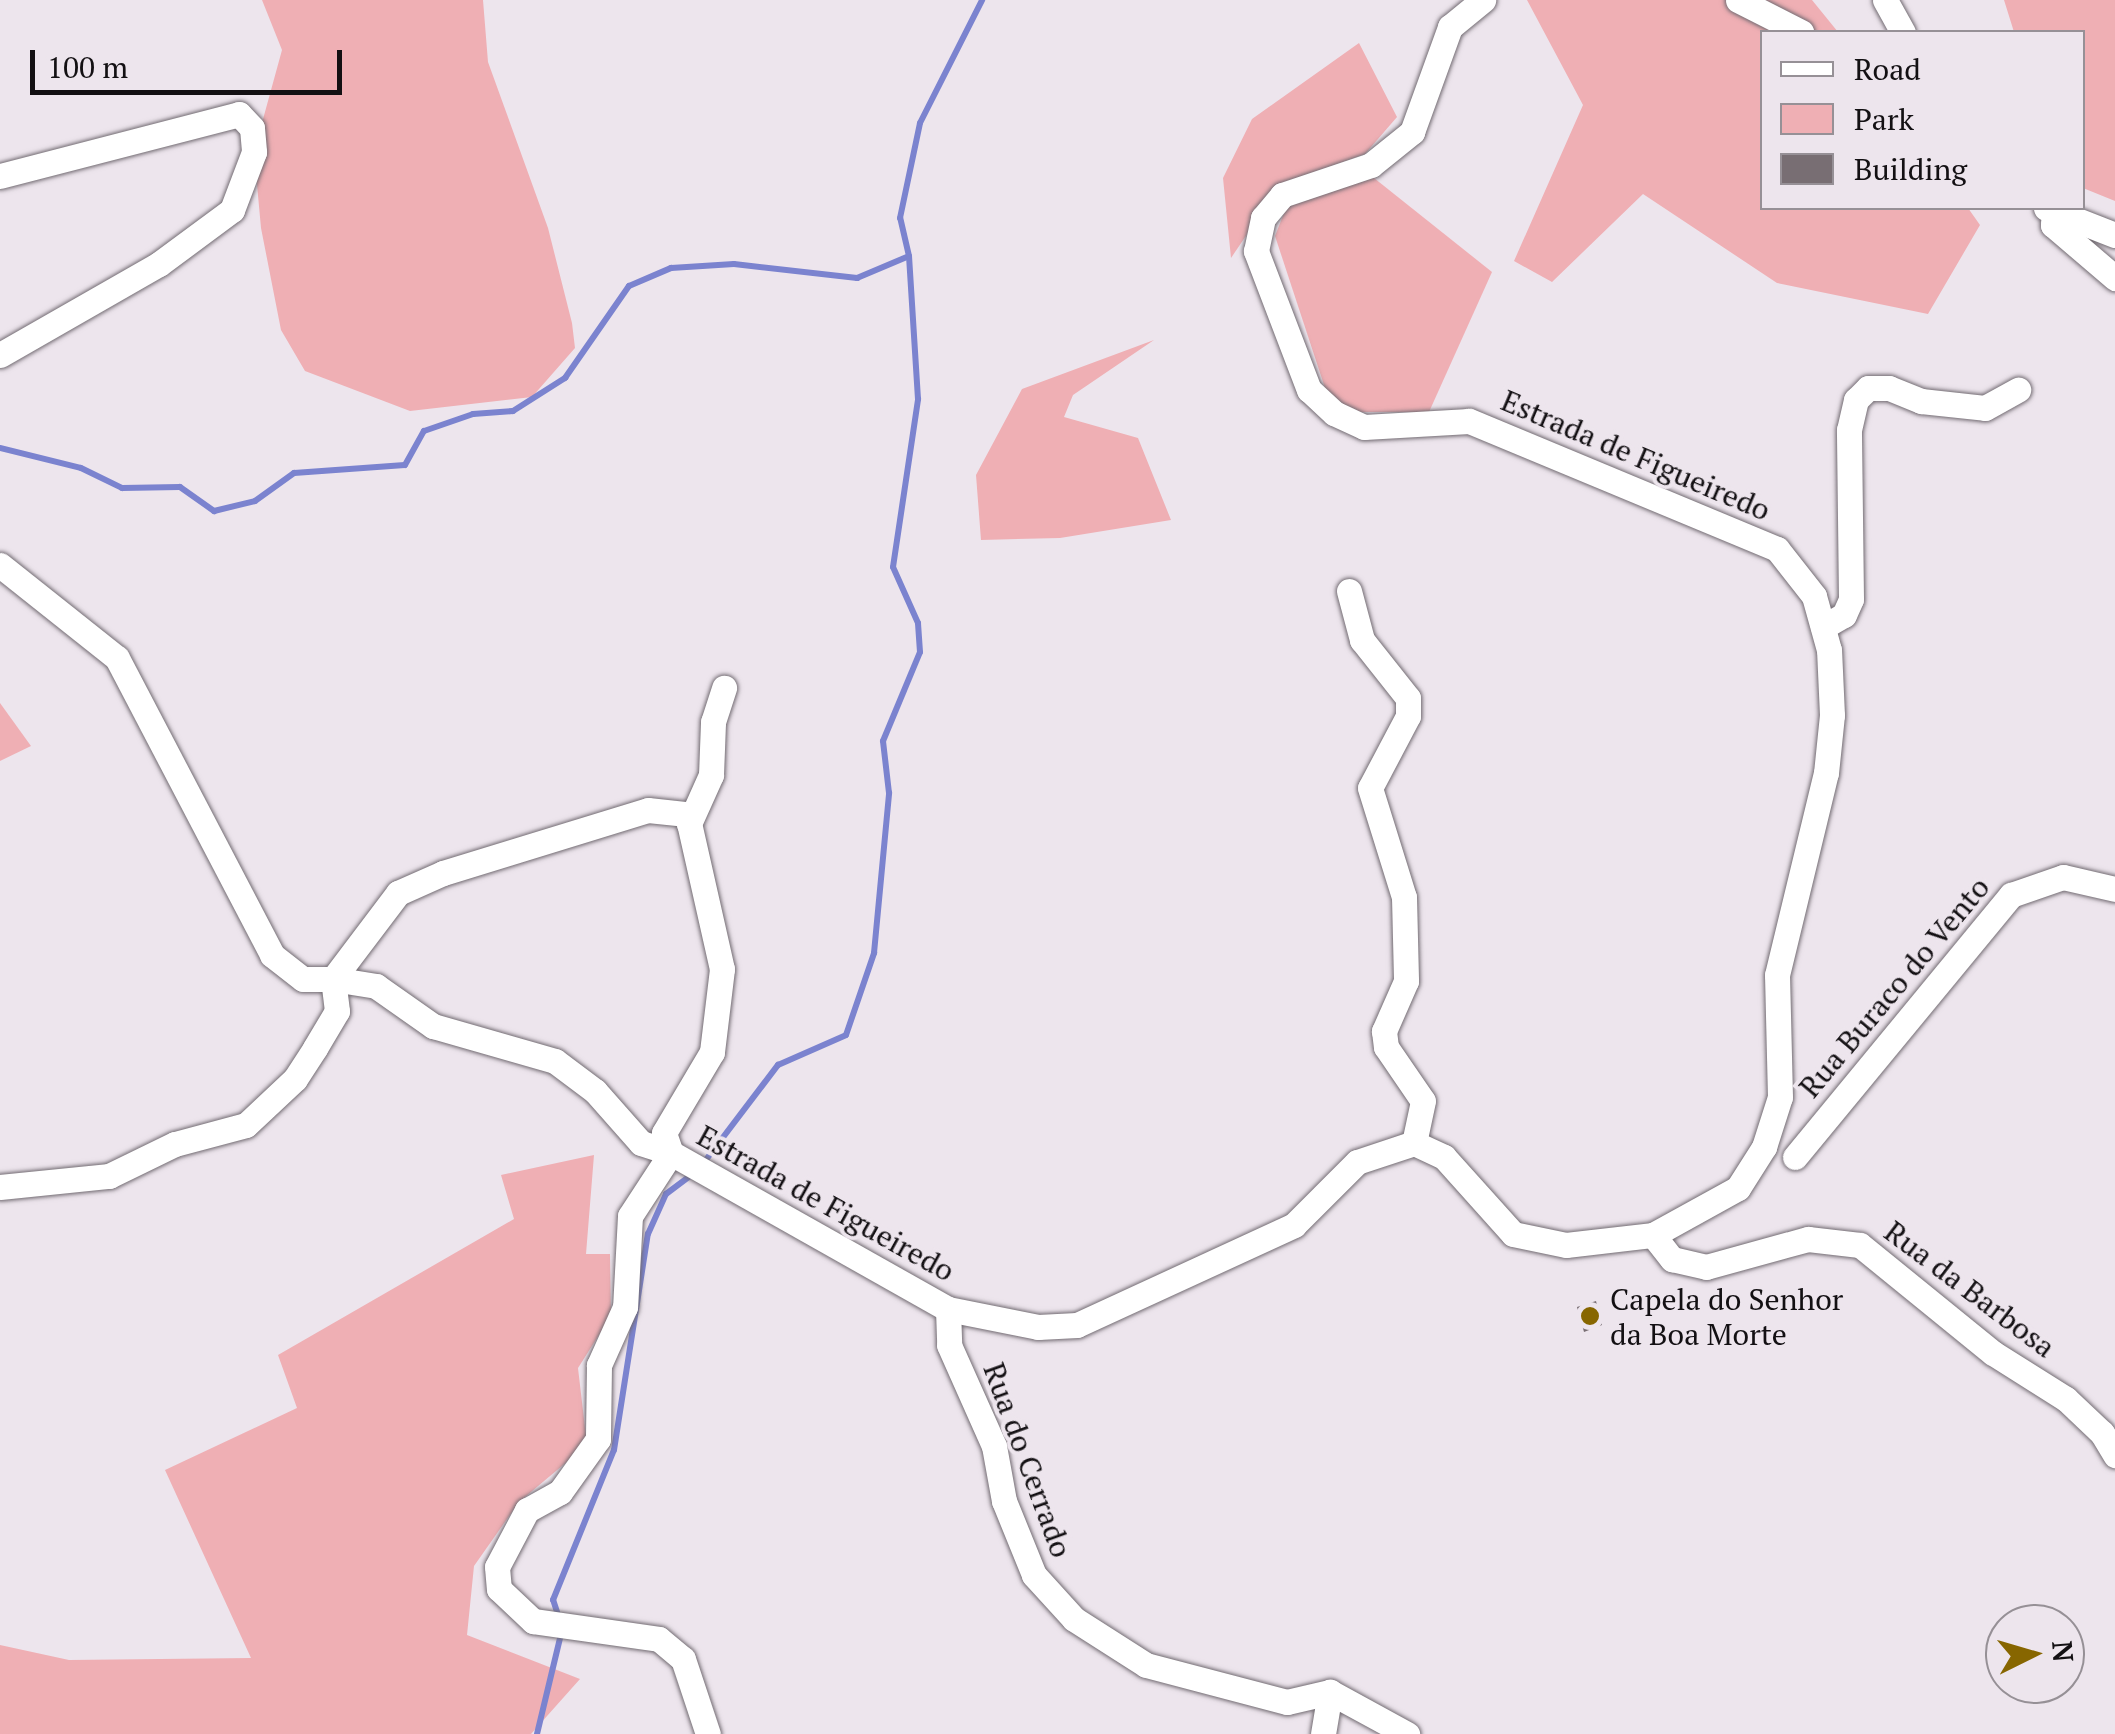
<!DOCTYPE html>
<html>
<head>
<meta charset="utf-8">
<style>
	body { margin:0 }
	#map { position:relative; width:2115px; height:1734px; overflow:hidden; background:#ede5ed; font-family:"PT Serif",serif }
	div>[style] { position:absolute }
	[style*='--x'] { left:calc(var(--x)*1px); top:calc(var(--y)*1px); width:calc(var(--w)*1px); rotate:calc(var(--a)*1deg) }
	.green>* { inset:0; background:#efafb4 }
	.stream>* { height:6px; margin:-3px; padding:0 3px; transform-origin:3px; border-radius:3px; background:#7b83cf }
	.building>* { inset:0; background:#786e73 }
	.roads { filter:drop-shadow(0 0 2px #726b72) drop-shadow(0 0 2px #726b72) }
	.minor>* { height:25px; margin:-12.5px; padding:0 12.5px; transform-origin:12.5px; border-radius:12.5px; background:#fff }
	.dots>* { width:28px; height:28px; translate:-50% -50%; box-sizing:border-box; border:5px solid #ede5ed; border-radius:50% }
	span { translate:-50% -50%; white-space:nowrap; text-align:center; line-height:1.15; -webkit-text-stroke:8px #ede5ed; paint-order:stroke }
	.street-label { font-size:30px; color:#131013 }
	.poi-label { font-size:30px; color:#131013 }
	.left { translate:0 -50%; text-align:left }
	.legend { position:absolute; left:1760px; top:30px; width:325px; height:180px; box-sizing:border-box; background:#ede5ed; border:2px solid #969096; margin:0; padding:12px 18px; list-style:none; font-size:30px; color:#131013 }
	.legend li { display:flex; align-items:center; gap:20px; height:50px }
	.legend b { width:50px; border:2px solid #969096 }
	.north { position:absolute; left:1985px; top:1604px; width:100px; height:100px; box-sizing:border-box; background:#ede5ed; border:2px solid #969096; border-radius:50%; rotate:85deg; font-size:28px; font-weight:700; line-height:40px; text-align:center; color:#131013 }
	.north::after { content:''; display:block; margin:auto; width:35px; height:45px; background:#876600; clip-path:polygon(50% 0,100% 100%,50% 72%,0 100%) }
	.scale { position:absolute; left:30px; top:50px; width:312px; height:45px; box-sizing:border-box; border:5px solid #131013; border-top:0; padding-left:12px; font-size:30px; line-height:35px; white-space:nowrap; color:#131013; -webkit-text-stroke:8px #ede5ed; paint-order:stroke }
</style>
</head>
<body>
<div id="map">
	<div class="green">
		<i style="clip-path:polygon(262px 0,483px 0,488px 62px,548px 228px,572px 323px,575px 348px,532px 397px,410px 411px,305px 371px,281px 330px,261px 228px,254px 152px,282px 50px)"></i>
		<i style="clip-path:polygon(1527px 0,1812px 0,1838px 32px,1762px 32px,1762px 208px,1968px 208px,1980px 225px,1928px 314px,1777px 283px,1643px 194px,1552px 282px,1514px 261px,1583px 105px)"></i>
		<i style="clip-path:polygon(2004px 0,2115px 0,2115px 201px,2083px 188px,2082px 32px,2014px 32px)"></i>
		<i style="clip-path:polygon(1359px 43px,1397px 117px,1365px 154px,1281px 184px,1231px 258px,1223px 178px,1252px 119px)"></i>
		<i style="clip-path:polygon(1374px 178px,1492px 272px,1429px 412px,1351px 412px,1326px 391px,1275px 236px,1288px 203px)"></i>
		<i style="clip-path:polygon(1154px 340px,1073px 395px,1064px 417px,1138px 438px,1171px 520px,1060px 538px,981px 540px,976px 475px,1022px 389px)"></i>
		<i style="clip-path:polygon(0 703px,31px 746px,0 761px)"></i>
		<i style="clip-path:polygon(594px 1155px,586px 1254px,610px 1254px,611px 1316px,578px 1368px,587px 1445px,519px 1502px,474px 1566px,467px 1635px,580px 1679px,531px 1734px,0 1734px,0 1645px,69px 1660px,251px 1658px,165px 1470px,297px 1408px,278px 1355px,514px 1219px,501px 1175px)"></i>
	</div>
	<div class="stream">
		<i style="--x:0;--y:448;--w:83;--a:13.9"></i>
		<i style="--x:81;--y:468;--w:46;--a:26"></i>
		<i style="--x:122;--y:488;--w:58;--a:-1"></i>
		<i style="--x:180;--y:487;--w:42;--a:35.2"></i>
		<i style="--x:214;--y:511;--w:42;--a:-13.7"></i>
		<i style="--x:255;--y:501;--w:48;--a:-35.7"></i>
		<i style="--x:294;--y:473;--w:111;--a:-4.1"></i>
		<i style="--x:405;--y:465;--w:39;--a:-61"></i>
		<i style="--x:424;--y:431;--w:52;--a:-19.1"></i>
		<i style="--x:473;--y:414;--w:40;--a:-4.3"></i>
		<i style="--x:513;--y:411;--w:62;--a:-32.4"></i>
		<i style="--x:565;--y:378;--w:112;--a:-55.2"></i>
		<i style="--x:629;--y:286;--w:46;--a:-23.2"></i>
		<i style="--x:671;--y:268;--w:63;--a:-3.6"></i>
		<i style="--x:734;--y:264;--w:124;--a:6.5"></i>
		<i style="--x:857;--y:278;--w:56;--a:-22.9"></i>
		<i style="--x:702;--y:1165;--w:126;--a:-52.8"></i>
		<i style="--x:778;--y:1065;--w:74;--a:-23.8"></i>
		<i style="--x:846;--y:1035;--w:87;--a:-71.1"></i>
		<i style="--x:874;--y:953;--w:161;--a:-84.6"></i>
		<i style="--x:889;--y:793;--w:52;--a:-96.6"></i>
		<i style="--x:883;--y:741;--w:96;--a:-67.4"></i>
		<i style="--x:920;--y:652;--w:29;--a:-94"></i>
		<i style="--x:918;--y:623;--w:61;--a:-114.1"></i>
		<i style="--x:893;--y:567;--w:170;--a:-81.5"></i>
		<i style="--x:918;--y:399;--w:143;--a:-93.6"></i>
		<i style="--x:909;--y:256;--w:39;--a:-103"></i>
		<i style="--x:900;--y:218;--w:97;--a:-78.1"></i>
		<i style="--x:920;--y:123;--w:138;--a:-63.2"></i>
		<i style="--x:559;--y:1618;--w:19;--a:-108"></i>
		<i style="--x:553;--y:1600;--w:162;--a:-67.9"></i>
		<i style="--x:614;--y:1450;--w:219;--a:-81.1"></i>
		<i style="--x:648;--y:1234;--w:44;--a:-65.8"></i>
		<i style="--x:666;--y:1194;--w:34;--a:-37"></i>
		<i style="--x:537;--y:1734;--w:107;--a:-76.5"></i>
	</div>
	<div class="building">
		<i style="clip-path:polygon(1596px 1301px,1602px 1325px,1584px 1332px,1577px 1307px)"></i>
	</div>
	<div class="roads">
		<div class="minor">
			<i style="--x:1738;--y:0;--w:71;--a:26.9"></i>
			<i style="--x:1885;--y:0;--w:37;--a:61"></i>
			<i style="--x:0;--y:176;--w:247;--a:-14.5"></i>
			<i style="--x:239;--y:114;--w:19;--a:47"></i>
			<i style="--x:252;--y:128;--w:24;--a:85"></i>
			<i style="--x:254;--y:152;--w:62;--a:110.8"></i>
			<i style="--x:232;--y:210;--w:91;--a:143.5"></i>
			<i style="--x:159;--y:264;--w:183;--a:150.2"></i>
			<i style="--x:2046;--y:208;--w:74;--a:21.4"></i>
			<i style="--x:2054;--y:210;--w:15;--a:94"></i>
			<i style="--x:2053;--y:225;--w:82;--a:40.5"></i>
			<i style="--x:0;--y:565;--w:149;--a:38.5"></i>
			<i style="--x:117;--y:658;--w:335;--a:62.4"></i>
			<i style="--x:272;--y:955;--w:39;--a:38"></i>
			<i style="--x:303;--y:979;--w:30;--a:0"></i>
			<i style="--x:333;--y:979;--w:108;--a:-52.9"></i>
			<i style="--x:398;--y:893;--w:49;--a:-24"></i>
			<i style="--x:443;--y:873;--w:214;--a:-17.1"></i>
			<i style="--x:648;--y:810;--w:39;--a:6"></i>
			<i style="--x:687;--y:814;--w:159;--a:77.3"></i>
			<i style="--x:722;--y:969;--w:84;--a:96.9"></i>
			<i style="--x:712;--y:1052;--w:94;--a:120.7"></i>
			<i style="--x:664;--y:1133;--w:21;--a:71"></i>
			<i style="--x:671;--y:1153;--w:318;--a:29.4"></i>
			<i style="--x:948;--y:1309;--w:92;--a:11.3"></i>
			<i style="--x:1038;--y:1327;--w:39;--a:-3"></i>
			<i style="--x:1077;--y:1325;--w:239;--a:-24.7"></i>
			<i style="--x:1294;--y:1225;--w:89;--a:-45"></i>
			<i style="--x:1357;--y:1162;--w:60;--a:-18.4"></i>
			<i style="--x:1414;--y:1143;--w:33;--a:25"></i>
			<i style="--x:1444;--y:1157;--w:103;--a:48.1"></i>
			<i style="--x:1513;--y:1234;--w:54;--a:11.7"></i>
			<i style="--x:1566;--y:1245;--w:88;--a:-6.6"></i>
			<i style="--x:1653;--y:1235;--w:97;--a:-28.9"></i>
			<i style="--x:1738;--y:1188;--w:49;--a:-57.6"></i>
			<i style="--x:1764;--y:1147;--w:52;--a:-72.3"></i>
			<i style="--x:1780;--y:1097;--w:122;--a:-91.4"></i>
			<i style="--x:1777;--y:975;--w:208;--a:-76.4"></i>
			<i style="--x:1826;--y:773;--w:58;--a:-84.1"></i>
			<i style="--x:1832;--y:715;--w:65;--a:-92.6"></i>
			<i style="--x:1829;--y:650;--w:56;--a:-105.5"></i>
			<i style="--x:1814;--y:596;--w:60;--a:-128.2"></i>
			<i style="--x:1777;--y:549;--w:334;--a:-157.4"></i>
			<i style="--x:1469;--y:421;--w:105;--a:176.7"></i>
			<i style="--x:1364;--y:427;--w:33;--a:-155"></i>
			<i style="--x:1334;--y:413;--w:34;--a:-137"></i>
			<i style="--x:1309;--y:390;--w:149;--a:-110.9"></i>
			<i style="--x:1256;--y:251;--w:34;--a:-78"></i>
			<i style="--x:1263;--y:218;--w:30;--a:-50"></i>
			<i style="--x:1282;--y:195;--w:94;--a:-18.6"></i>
			<i style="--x:1371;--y:165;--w:53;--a:-38.8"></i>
			<i style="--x:1412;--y:132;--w:112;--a:-70.1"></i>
			<i style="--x:1450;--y:27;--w:43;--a:-39.3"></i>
			<i style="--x:1349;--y:591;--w:51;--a:75.1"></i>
			<i style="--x:1362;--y:640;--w:74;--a:51.6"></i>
			<i style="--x:1408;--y:698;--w:18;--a:90"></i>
			<i style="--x:1408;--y:716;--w:81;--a:117.8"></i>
			<i style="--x:1370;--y:788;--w:114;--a:72.7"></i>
			<i style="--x:1404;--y:897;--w:84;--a:88.6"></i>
			<i style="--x:1406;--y:981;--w:55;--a:113.7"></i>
			<i style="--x:1384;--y:1031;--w:16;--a:83"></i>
			<i style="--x:1386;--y:1047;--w:65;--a:55.6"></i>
			<i style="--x:1423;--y:1101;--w:43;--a:102.1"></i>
			<i style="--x:1823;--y:627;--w:24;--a:-30"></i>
			<i style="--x:1844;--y:615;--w:17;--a:-66"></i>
			<i style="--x:1851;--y:599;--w:169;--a:-90.7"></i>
			<i style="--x:1849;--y:430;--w:31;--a:-77"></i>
			<i style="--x:1856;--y:400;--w:17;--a:-45"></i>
			<i style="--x:1868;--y:388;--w:21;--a:0"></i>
			<i style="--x:1889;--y:388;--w:35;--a:22"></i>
			<i style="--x:1921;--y:401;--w:64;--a:6.2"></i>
			<i style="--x:1985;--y:408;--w:38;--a:-29"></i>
			<i style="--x:689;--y:824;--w:54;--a:-65.8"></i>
			<i style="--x:711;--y:775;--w:53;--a:-87.8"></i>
			<i style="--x:713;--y:722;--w:36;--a:-72"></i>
			<i style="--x:1795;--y:1157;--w:340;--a:-50.5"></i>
			<i style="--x:2011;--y:895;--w:55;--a:-19.1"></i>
			<i style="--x:2063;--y:877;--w:53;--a:13"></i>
			<i style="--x:0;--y:1187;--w:110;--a:-5.8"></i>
			<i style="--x:109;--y:1176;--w:73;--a:-25.9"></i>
			<i style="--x:175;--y:1144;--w:73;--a:-15"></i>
			<i style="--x:246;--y:1125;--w:67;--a:-43.2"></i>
			<i style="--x:295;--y:1079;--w:37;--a:-57"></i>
			<i style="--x:315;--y:1048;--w:43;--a:-59.3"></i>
			<i style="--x:337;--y:1011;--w:32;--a:-97"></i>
			<i style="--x:333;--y:979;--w:44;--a:9.2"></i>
			<i style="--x:376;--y:986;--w:70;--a:35.1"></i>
			<i style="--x:433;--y:1026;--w:127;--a:16"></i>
			<i style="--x:555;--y:1061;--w:50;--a:36.9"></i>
			<i style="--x:595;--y:1091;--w:69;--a:48.5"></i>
			<i style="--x:641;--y:1143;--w:32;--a:18"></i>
			<i style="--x:671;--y:1153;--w:75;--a:123.1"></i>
			<i style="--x:630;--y:1216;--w:91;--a:93.1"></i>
			<i style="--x:625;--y:1307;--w:64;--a:114.1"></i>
			<i style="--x:599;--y:1365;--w:74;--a:90.8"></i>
			<i style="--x:598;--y:1439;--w:65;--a:125.6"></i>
			<i style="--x:560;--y:1492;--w:38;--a:151"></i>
			<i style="--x:527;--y:1510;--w:64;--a:117.8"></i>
			<i style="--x:497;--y:1567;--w:22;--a:85"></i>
			<i style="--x:499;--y:1589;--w:47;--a:43.3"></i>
			<i style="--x:533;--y:1621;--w:127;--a:8.1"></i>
			<i style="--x:659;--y:1639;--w:31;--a:40"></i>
			<i style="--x:683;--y:1659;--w:79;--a:71.6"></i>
			<i style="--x:1653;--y:1235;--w:31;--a:52"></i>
			<i style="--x:1672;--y:1259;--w:35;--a:13"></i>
			<i style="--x:1706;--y:1267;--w:106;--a:-15.4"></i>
			<i style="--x:1808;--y:1239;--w:52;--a:6.6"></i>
			<i style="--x:1860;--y:1245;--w:171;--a:39.1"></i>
			<i style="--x:1993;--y:1353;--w:86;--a:32.2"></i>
			<i style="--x:2066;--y:1399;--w:50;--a:43.4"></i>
			<i style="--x:2102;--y:1433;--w:26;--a:59"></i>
			<i style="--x:948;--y:1309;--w:36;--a:88"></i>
			<i style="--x:949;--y:1345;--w:111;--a:66"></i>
			<i style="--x:994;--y:1446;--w:56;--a:79.7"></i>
			<i style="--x:1004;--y:1501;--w:80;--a:67.9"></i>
			<i style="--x:1034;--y:1575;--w:59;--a:47.7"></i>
			<i style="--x:1074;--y:1619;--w:85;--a:32.6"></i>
			<i style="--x:1146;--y:1665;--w:146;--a:14.7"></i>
			<i style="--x:1287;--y:1702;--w:44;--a:-13.1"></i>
			<i style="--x:1330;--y:1692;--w:88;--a:28.6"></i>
			<i style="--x:1323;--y:1734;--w:43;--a:-80.5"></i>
		</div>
	</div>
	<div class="dots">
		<i style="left:1590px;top:1316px;background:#876600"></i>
	</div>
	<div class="street-label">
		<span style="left:1636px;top:455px;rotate:23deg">Estrada de Figueiredo</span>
		<span style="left:1894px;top:987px;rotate:-50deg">Rua Buraco do Vento</span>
		<span style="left:826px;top:1203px;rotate:29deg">Estrada de Figueiredo</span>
		<span style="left:1970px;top:1289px;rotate:37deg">Rua da Barbosa</span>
		<span style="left:1028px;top:1460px;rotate:70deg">Rua do Cerrado</span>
	</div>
	<div class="poi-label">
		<span class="left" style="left:1610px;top:1316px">Capela do Senhor<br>da Boa Morte</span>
	</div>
	<ul class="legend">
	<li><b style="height:12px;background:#fff"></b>Road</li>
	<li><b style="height:28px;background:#efafb4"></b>Park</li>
	<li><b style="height:28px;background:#786e73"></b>Building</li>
	</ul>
	<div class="north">N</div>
	<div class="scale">100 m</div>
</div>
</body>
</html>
